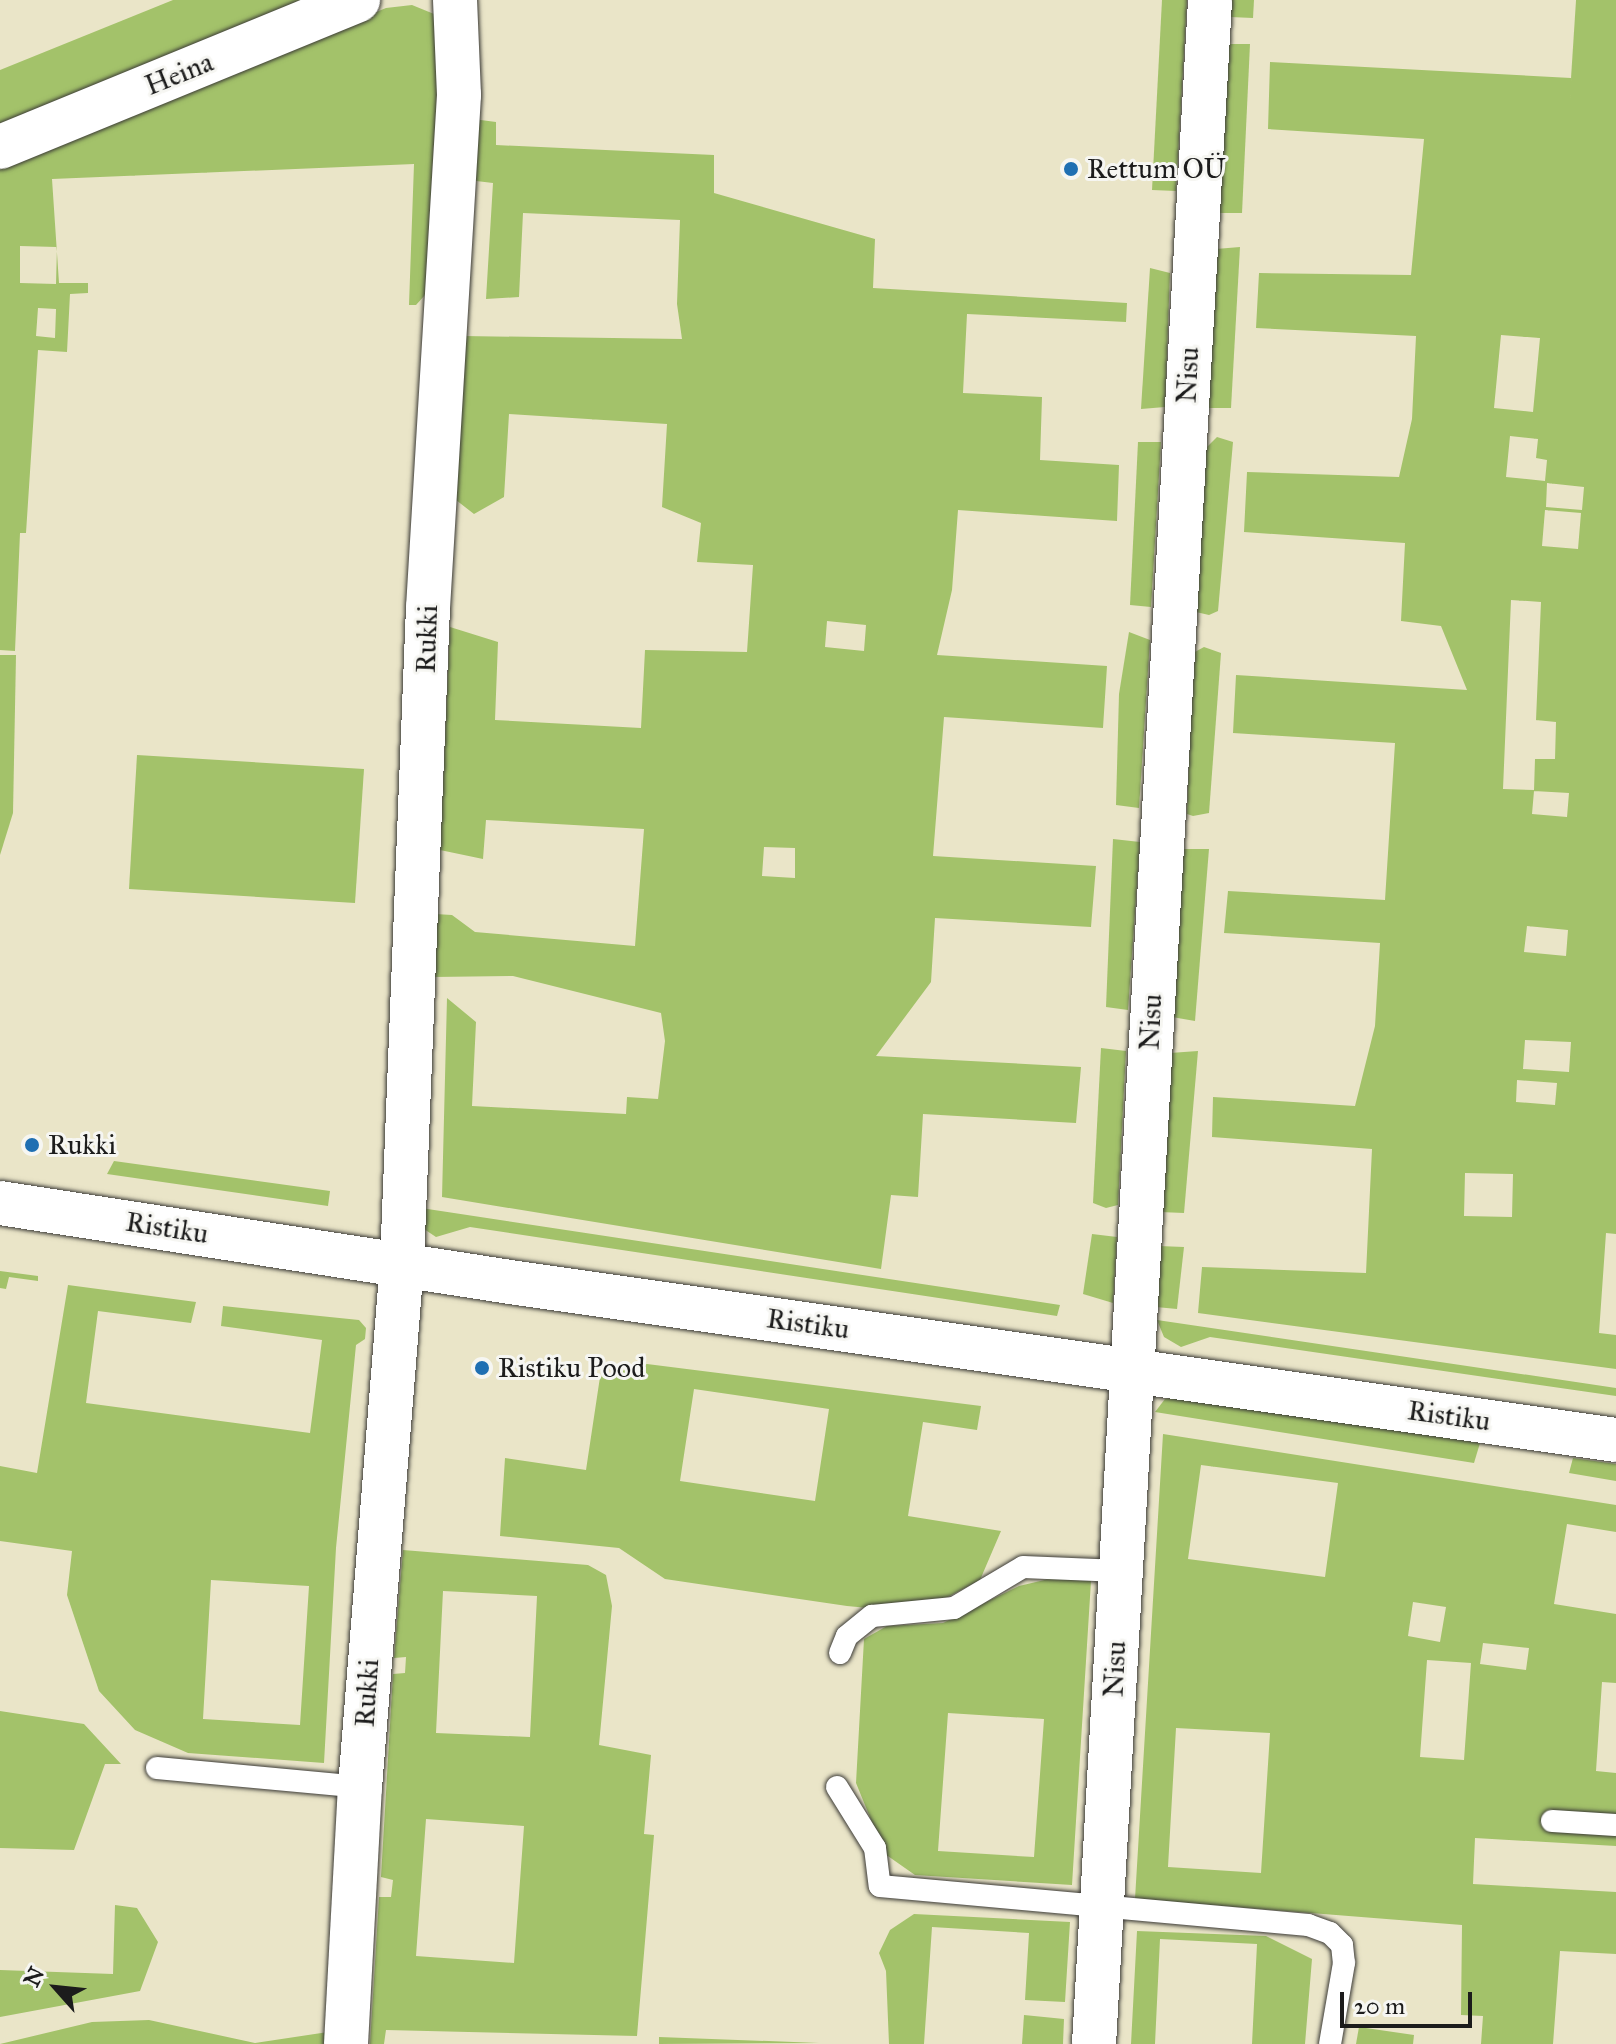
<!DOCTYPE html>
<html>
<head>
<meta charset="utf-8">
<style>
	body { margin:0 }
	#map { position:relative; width:1616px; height:2044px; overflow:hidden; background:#eae5c8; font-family:"IM FELL Great Primer",serif }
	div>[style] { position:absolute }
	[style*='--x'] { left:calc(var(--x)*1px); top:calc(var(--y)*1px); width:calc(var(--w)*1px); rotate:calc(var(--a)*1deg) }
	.green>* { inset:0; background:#a3c26a }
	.roads { filter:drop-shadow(0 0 2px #3b3a36) drop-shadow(0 0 2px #3b3a36) }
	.service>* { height:22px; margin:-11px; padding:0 11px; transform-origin:11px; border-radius:11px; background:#fff }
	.minor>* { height:44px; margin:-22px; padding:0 22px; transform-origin:22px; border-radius:22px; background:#fff }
	.tertiary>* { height:44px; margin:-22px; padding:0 22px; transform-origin:22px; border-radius:22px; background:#fff }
	.dots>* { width:22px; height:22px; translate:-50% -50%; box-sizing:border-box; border:4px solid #f6f6f2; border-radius:50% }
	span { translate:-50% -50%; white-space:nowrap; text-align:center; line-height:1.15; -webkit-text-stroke:6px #f6f6f2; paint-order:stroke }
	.street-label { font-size:28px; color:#1c1c1c }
	.poi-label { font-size:28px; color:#1c1c1c }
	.left { translate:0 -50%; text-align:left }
	.north { position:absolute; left:16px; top:1948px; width:80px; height:80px; -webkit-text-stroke:6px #f6f6f2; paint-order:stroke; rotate:297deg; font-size:22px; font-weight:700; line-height:32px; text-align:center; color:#1c1c1c }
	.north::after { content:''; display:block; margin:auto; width:28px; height:36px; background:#1c1c1c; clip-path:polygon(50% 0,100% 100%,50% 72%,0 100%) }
	.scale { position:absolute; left:1340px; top:1992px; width:132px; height:36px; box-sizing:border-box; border:4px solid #1c1c1c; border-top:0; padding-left:10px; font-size:24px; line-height:28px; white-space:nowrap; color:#1c1c1c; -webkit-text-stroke:6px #f6f6f2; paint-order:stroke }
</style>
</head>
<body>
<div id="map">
	<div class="green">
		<i style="clip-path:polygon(173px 0,306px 0,0 124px,0 70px)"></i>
		<i style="clip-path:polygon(1162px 0,1187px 0,1176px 191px,1152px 190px)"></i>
		<i style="clip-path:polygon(1231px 0,1254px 0,1253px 18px,1230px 17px)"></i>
		<i style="clip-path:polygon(evenodd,1576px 0,1616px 0,1616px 1234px,1606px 1233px,1599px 1333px,1616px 1335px,1616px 1369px,1198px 1313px,1202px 1267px,1366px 1273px,1372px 1149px,1212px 1137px,1213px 1097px,1355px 1106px,1375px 1026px,1380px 943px,1224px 933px,1228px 891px,1385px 900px,1395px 743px,1233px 733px,1236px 675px,1467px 690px,1441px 626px,1401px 621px,1405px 543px,1244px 532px,1247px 472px,1399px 477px,1412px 419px,1416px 336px,1256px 328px,1259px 273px,1411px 275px,1424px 139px,1268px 129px,1270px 62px,1571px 78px,1576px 0,1501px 335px,1540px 338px,1533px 412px,1494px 408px,1501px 335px,1576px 0,1510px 436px,1538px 439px,1536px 458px,1547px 460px,1545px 481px,1506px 477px,1510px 436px,1576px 0,1547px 483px,1584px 487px,1582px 510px,1546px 507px,1547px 483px,1576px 0,1545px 510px,1581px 513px,1578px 549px,1542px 546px,1545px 510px,1576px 0,1511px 600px,1541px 602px,1536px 720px,1556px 722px,1555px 759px,1535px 759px,1534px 790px,1503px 789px,1511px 600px,1576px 0,1534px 791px,1569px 793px,1567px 817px,1532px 814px,1534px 791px,1576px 0,1527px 926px,1568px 930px,1566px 956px,1524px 952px,1527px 926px,1576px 0,1525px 1040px,1571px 1042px,1569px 1072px,1523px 1069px,1525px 1040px,1576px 0,1517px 1080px,1557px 1083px,1555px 1105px,1516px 1102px,1517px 1080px,1576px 0,1465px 1173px,1513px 1174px,1512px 1217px,1464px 1216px,1465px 1173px)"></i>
		<i style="clip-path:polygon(evenodd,412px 5px,434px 14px,441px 26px,425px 295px,416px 305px,409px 305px,414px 164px,52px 179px,59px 283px,88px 283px,88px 293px,70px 294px,67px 352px,38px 350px,26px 533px,20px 533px,15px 651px,0 650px,0 167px,386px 8px,412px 5px,20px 246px,57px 247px,56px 284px,20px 283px,20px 246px,412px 5px,38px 308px,56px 309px,55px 338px,36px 336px,38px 308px)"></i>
		<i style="clip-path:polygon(1229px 44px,1250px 44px,1242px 213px,1218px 213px)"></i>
		<i style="clip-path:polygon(evenodd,473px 119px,496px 122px,496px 145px,714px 155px,714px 193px,875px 239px,873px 288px,1127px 303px,1126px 322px,967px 314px,963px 393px,1042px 397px,1040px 460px,1119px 465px,1117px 521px,958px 510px,952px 590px,937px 655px,1107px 666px,1103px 728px,944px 717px,933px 856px,1096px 866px,1091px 927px,935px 918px,931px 982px,876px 1056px,1081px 1067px,1076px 1123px,923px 1114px,918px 1197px,891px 1195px,881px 1269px,442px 1197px,447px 998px,476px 1022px,472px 1106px,626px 1114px,627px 1097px,658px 1099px,665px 1041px,661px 1013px,513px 976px,433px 977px,435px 914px,452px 915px,475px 932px,635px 946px,644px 829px,486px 820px,483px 859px,440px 850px,450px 627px,498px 642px,495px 720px,641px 728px,645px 650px,747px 652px,753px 565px,697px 562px,701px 523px,662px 507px,667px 424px,509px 414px,504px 497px,474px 514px,456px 500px,463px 336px,682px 339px,677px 304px,680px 220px,523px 213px,519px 297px,486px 299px,493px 183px,468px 180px,473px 119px,827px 621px,866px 625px,864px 651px,825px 647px,827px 621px,473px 119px,764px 847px,795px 848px,795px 878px,762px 876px,764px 847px)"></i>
		<i style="clip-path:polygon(1240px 247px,1231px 408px,1207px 408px,1216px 249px)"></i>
		<i style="clip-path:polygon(1150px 268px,1170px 273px,1165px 407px,1141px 409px)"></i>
		<i style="clip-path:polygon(1217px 437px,1233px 442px,1218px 611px,1209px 615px,1196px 612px,1206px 448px)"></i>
		<i style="clip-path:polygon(1138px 442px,1161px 442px,1151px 607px,1130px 605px)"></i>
		<i style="clip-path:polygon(1129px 632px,1150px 640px,1139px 808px,1116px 805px,1119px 694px)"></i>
		<i style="clip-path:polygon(1204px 647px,1221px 653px,1209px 813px,1193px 816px,1187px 814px,1193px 653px)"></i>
		<i style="clip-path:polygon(0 655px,16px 655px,13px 813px,0 855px)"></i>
		<i style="clip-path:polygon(137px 755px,364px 769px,355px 903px,129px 889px)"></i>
		<i style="clip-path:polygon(1113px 839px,1140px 842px,1128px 1010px,1106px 1007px)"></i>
		<i style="clip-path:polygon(1183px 849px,1209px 849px,1195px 1021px,1172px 1017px)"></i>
		<i style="clip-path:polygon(1101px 1048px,1126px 1051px,1118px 1205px,1106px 1208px,1093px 1203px)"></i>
		<i style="clip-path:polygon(1198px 1051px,1184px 1213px,1160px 1212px,1170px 1053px)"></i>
		<i style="clip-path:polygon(114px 1161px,330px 1191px,328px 1206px,107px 1174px)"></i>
		<i style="clip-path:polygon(421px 1208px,1060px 1305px,1057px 1316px,470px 1227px,436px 1237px,421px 1227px)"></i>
		<i style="clip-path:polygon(1092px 1234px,1117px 1237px,1113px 1303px,1083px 1294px)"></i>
		<i style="clip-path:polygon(1159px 1246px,1184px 1247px,1177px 1309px,1156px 1307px)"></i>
		<i style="clip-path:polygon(0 1271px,38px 1276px,38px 1281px,9px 1277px,6px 1289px,0 1288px)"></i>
		<i style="clip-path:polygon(evenodd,68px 1285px,196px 1302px,191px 1323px,98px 1311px,86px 1403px,310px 1433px,322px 1340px,221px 1326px,223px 1306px,359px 1320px,366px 1328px,365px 1339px,356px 1345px,336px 1548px,324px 1763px,188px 1753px,135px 1730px,99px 1691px,67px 1595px,72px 1551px,0 1541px,0 1466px,37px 1473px,68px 1285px,211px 1580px,309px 1586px,300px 1725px,203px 1719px,211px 1580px)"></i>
		<i style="clip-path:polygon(1157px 1320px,1616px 1388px,1616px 1396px,1210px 1337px,1181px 1347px,1164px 1337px)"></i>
		<i style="clip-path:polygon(evenodd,647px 1364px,981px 1406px,977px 1430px,923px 1422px,908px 1516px,1001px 1531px,980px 1580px,942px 1600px,879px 1609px,847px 1606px,665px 1579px,619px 1548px,500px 1536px,505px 1458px,586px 1470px,600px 1377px,647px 1364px,694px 1389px,829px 1409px,815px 1501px,680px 1481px,694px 1389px)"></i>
		<i style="clip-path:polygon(1180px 1397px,1480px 1443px,1474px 1463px,1155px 1412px,1165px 1399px)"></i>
		<i style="clip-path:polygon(evenodd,1163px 1434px,1616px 1505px,1616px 1532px,1567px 1524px,1554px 1604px,1616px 1614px,1616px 1683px,1602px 1682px,1596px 1771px,1616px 1773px,1616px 1846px,1475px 1838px,1473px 1884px,1616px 1892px,1616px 1954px,1560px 1951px,1553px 2044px,1481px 2044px,1483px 2016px,1461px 2015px,1462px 1925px,1135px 1899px,1163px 1434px,1201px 1465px,1338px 1483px,1325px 1577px,1188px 1559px,1201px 1465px,1163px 1434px,1413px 1602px,1446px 1607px,1440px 1642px,1408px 1636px,1413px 1602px,1163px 1434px,1483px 1643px,1529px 1648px,1526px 1670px,1480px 1664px,1483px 1643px,1163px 1434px,1427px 1660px,1471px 1663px,1464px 1760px,1420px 1757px,1427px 1660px,1163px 1434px,1176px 1728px,1270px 1733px,1261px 1873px,1168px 1867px,1176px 1728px)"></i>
		<i style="clip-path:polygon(1573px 1458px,1616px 1464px,1616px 1481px,1569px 1473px)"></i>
		<i style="clip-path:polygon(evenodd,403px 1550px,588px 1565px,606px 1575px,612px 1606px,599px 1745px,651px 1755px,644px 1834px,654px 1835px,637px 2036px,386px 2030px,384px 2044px,370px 2044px,379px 1897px,391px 1897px,393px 1880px,381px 1877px,393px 1674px,405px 1673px,406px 1657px,394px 1658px,403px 1550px,443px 1591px,537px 1596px,530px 1737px,436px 1733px,443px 1591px,403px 1550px,426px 1819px,524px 1826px,514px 1963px,416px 1956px,426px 1819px)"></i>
		<i style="clip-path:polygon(evenodd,1053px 1578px,1091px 1581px,1072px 1885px,915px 1875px,885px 1854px,856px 1783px,864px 1639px,887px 1626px,943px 1623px,1019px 1586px,1053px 1578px,948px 1713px,1044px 1719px,1034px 1857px,938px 1851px,948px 1713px)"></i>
		<i style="clip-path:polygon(0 1711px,84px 1724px,121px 1764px,105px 1764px,74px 1850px,0 1848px)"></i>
		<i style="clip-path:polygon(115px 1905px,137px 1908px,158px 1942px,140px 1991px,0 2017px,0 1970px,113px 1974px)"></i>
		<i style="clip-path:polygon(914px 1914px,1070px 1922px,1065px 2002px,1025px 2000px,1029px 1933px,932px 1927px,924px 2044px,889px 2044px,886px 1971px,879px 1953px,890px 1930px)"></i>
		<i style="clip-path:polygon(1137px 1931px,1266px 1936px,1312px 1959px,1305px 2044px,1252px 2044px,1257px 1944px,1160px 1939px,1155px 2044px,1131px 2044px)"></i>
		<i style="clip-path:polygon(1024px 2015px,1064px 2019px,1063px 2044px,1022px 2044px)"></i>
		<i style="clip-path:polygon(149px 2020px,255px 2043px,328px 2032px,327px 2044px,0 2044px,92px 2022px)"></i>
		<i style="clip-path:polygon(1359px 2027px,1414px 2035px,1413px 2044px,1356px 2044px)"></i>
		<i style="clip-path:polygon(659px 2037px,819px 2043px,659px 2044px)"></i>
	</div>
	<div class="roads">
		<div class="service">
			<i style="--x:840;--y:1653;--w:18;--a:-68"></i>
			<i style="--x:847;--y:1636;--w:32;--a:-39"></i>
			<i style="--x:872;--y:1616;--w:82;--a:-5.6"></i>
			<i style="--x:954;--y:1608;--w:80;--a:-30.7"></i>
			<i style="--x:1023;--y:1567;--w:97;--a:2.4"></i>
			<i style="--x:157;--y:1768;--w:204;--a:5.3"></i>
			<i style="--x:837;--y:1787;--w:72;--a:58.1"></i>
			<i style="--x:875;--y:1848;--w:38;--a:83"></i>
			<i style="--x:880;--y:1886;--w:430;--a:5.2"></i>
			<i style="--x:1308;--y:1925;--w:23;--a:20"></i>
			<i style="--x:1330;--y:1933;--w:17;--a:45"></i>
			<i style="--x:1342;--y:1945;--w:18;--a:84"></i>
			<i style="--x:1344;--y:1963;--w:82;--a:99.8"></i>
			<i style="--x:1552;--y:1821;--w:64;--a:3.6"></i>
		</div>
		<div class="minor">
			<i style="--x:0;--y:147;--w:387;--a:-22.3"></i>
			<i style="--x:346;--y:2044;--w:257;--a:-86.9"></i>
			<i style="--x:360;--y:1787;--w:526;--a:-85.42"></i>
			<i style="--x:402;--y:1263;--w:656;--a:-87.73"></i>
			<i style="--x:428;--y:608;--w:514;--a:-86.54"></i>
			<i style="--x:459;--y:95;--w:95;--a:-92.4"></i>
			<i style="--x:1094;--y:2044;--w:2047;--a:-86.75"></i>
		</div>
		<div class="tertiary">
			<i style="--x:0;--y:1203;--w:523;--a:8.8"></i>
			<i style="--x:517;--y:1283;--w:1110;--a:8.13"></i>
		</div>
	</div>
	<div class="dots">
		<i style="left:1071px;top:169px;background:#1f6fb2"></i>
		<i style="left:32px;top:1145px;background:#1f6fb2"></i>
		<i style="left:482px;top:1368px;background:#1f6fb2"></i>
	</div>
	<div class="street-label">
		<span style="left:179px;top:74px;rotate:-22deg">Heina</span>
		<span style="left:1188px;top:375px;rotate:-87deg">Nisu</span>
		<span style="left:427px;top:639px;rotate:-88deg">Rukki</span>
		<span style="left:1151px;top:1022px;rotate:-87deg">Nisu</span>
		<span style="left:167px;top:1228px;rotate:9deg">Ristiku</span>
		<span style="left:808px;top:1324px;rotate:8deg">Ristiku</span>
		<span style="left:1449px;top:1416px;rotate:8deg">Ristiku</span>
		<span style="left:1115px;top:1669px;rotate:-87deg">Nisu</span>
		<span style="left:367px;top:1693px;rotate:-86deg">Rukki</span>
	</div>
	<div class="poi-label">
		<span class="left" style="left:1087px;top:169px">Rettum OÜ</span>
		<span class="left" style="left:48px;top:1145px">Rukki</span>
		<span class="left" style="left:498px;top:1368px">Ristiku Pood</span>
	</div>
	<div class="north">N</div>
	<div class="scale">20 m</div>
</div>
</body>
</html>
